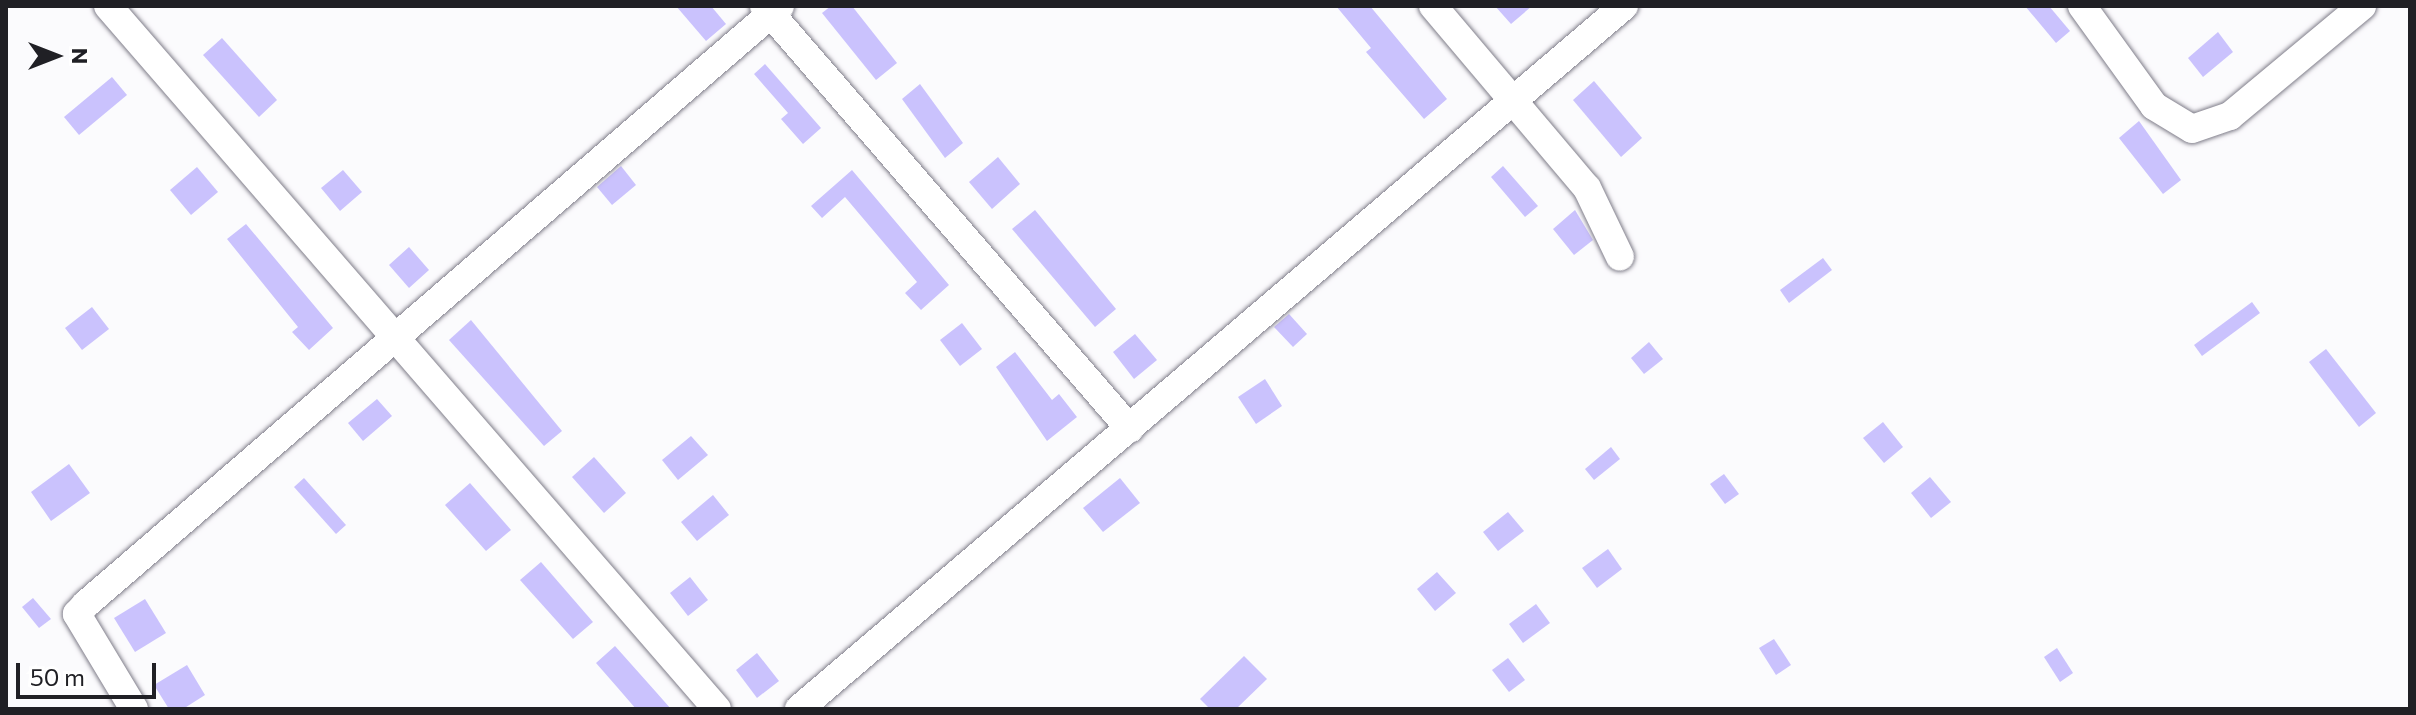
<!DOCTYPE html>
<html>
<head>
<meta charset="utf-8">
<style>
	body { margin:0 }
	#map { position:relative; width:2416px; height:715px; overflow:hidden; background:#fbfbfd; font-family:Commissioner,sans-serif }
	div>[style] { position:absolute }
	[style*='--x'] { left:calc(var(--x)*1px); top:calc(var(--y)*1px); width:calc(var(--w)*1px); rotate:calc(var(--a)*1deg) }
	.building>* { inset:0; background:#cac2fd }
	.roads { filter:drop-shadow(0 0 2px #807e8a) drop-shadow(0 0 2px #807e8a) }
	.minor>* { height:28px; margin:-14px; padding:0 14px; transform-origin:14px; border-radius:14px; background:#fff }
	span { translate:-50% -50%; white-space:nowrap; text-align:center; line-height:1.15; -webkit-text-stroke:6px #fff; paint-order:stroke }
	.frame { position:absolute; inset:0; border:8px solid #202025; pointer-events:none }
	.north { position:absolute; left:16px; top:16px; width:80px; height:80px; -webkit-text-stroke:6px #fff; paint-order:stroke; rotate:90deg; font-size:22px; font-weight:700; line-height:32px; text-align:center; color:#202025 }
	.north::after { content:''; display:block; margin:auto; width:28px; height:36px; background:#202025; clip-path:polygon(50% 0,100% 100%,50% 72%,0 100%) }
	.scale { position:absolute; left:16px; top:663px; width:140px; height:36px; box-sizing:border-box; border:4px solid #202025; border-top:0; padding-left:10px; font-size:24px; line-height:28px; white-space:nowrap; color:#202025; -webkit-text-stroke:6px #fff; paint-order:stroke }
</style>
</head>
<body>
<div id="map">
	<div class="building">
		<i style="clip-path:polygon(676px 6px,711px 6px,726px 24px,706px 41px)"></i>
		<i style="clip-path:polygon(831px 6px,852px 6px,897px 63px,876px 80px,822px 13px)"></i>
		<i style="clip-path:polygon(1336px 6px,1370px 6px,1447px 99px,1424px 119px,1366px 52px,1371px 48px)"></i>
		<i style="clip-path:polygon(1495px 6px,1532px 6px,1511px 24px)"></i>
		<i style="clip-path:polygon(2025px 6px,2049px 6px,2070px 31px,2056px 43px)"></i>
		<i style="clip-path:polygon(2218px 32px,2233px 52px,2203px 77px,2188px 58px)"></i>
		<i style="clip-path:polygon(222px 38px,277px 100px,259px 117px,203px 55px)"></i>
		<i style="clip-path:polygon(765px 64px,821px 128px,803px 144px,781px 119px,788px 113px,754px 74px)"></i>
		<i style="clip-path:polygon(112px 77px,127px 95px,79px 135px,64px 117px)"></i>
		<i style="clip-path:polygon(1594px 81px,1642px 138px,1621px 157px,1573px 100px)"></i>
		<i style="clip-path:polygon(920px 84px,963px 143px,945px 158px,902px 99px)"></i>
		<i style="clip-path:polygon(2139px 121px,2181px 180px,2163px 194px,2119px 138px)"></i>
		<i style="clip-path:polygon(998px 157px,1020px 184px,992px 209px,969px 182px)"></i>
		<i style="clip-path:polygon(621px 166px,636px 185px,612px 205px,597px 187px)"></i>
		<i style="clip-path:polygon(1503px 166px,1538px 206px,1525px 217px,1491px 177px)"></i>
		<i style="clip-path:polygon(197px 167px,218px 192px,191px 215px,170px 190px)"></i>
		<i style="clip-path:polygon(343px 170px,362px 192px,340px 211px,321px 188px)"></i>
		<i style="clip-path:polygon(852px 170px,949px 285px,921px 310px,905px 293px,917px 282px,845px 197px,822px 218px,811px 206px)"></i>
		<i style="clip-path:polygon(1035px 210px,1116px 309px,1095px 327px,1012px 229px)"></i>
		<i style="clip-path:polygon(1575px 210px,1593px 240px,1574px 255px,1553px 229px)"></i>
		<i style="clip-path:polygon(246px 224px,333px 328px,309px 350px,292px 332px,298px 327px,227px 239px)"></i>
		<i style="clip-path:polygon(409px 247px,429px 270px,409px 288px,389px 265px)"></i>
		<i style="clip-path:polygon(1823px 258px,1832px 270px,1789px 303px,1780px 290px)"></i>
		<i style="clip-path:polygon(2252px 302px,2260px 313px,2202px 356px,2194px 345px)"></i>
		<i style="clip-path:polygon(92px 307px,109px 329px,82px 350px,65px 328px)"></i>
		<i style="clip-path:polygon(1289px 314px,1307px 334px,1293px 347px,1274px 327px)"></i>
		<i style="clip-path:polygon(471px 320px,562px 431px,544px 446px,449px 340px)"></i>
		<i style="clip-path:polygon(962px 323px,982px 349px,960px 366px,940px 340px)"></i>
		<i style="clip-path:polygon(1135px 334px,1157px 360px,1134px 379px,1113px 352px)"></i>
		<i style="clip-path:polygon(1649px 342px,1663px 359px,1644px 374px,1631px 358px)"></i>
		<i style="clip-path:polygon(2326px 349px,2376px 413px,2359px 427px,2309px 362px)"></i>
		<i style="clip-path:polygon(1015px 352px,1052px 400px,1059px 394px,1077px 417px,1047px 441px,996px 367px)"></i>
		<i style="clip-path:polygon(1265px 379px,1282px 406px,1256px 424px,1238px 397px)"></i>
		<i style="clip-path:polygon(377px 399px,392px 416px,363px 441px,348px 423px)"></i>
		<i style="clip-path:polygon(1883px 422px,1903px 447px,1884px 463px,1863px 438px)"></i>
		<i style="clip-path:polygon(691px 436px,708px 455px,678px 480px,662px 460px)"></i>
		<i style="clip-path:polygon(1611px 447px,1620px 459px,1594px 480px,1585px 469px)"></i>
		<i style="clip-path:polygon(594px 457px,626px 493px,604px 513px,572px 477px)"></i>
		<i style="clip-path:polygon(69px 464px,90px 493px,51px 521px,31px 492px)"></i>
		<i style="clip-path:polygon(1724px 474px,1739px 494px,1725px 504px,1710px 484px)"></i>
		<i style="clip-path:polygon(1930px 477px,1951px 502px,1931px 518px,1911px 493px)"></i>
		<i style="clip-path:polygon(304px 478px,346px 525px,336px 534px,294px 487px)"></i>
		<i style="clip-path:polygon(1120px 478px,1140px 503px,1103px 532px,1083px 508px)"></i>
		<i style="clip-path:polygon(470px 483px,511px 530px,486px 551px,445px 505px)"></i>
		<i style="clip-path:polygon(713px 495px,729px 515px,697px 541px,681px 522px)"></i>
		<i style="clip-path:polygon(1508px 512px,1524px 531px,1498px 551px,1483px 532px)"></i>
		<i style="clip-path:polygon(1608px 549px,1622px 569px,1597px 588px,1582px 568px)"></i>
		<i style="clip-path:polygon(541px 562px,593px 622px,573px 639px,520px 580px)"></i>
		<i style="clip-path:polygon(1437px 572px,1456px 593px,1435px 611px,1417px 589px)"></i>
		<i style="clip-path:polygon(690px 577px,708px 600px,688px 616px,670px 593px)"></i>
		<i style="clip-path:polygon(33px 598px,51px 619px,39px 628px,22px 607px)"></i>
		<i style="clip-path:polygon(145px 599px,166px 633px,135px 652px,114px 618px)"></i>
		<i style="clip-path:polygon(1536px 604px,1550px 623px,1523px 643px,1509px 624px)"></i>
		<i style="clip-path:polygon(1774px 639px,1791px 665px,1776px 675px,1759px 648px)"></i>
		<i style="clip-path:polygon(615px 646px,656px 692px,671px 709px,636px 709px,617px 687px,596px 663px)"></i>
		<i style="clip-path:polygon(2057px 648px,2073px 673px,2060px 682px,2044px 657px)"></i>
		<i style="clip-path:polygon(757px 653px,779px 681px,757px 698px,736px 670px)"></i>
		<i style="clip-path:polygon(1244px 656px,1267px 679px,1236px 709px,1210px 709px,1200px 699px)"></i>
		<i style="clip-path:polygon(1508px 658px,1525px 680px,1509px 692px,1492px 670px)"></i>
		<i style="clip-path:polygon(187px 665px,205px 695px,183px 709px,169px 709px,154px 685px)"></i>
	</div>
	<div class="roads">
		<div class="minor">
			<i style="--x:108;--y:6;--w:930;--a:49.1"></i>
			<i style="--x:764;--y:6;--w:559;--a:49.13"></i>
			<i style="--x:1433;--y:6;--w:238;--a:49.8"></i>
			<i style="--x:1587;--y:188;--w:76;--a:64.4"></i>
			<i style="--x:2082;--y:6;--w:123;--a:54.2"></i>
			<i style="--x:2154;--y:106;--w:44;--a:31.2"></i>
			<i style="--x:2192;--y:129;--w:40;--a:-18.9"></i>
			<i style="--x:2230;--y:116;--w:172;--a:-39.8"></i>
			<i style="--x:134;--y:709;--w:111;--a:-121"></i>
			<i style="--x:77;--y:614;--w:13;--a:-48"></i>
			<i style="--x:86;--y:604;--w:916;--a:-40.75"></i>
			<i style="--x:799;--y:709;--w:1084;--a:-40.44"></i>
		</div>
	</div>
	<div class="frame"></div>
	<div class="north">N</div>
	<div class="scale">50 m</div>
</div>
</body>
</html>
